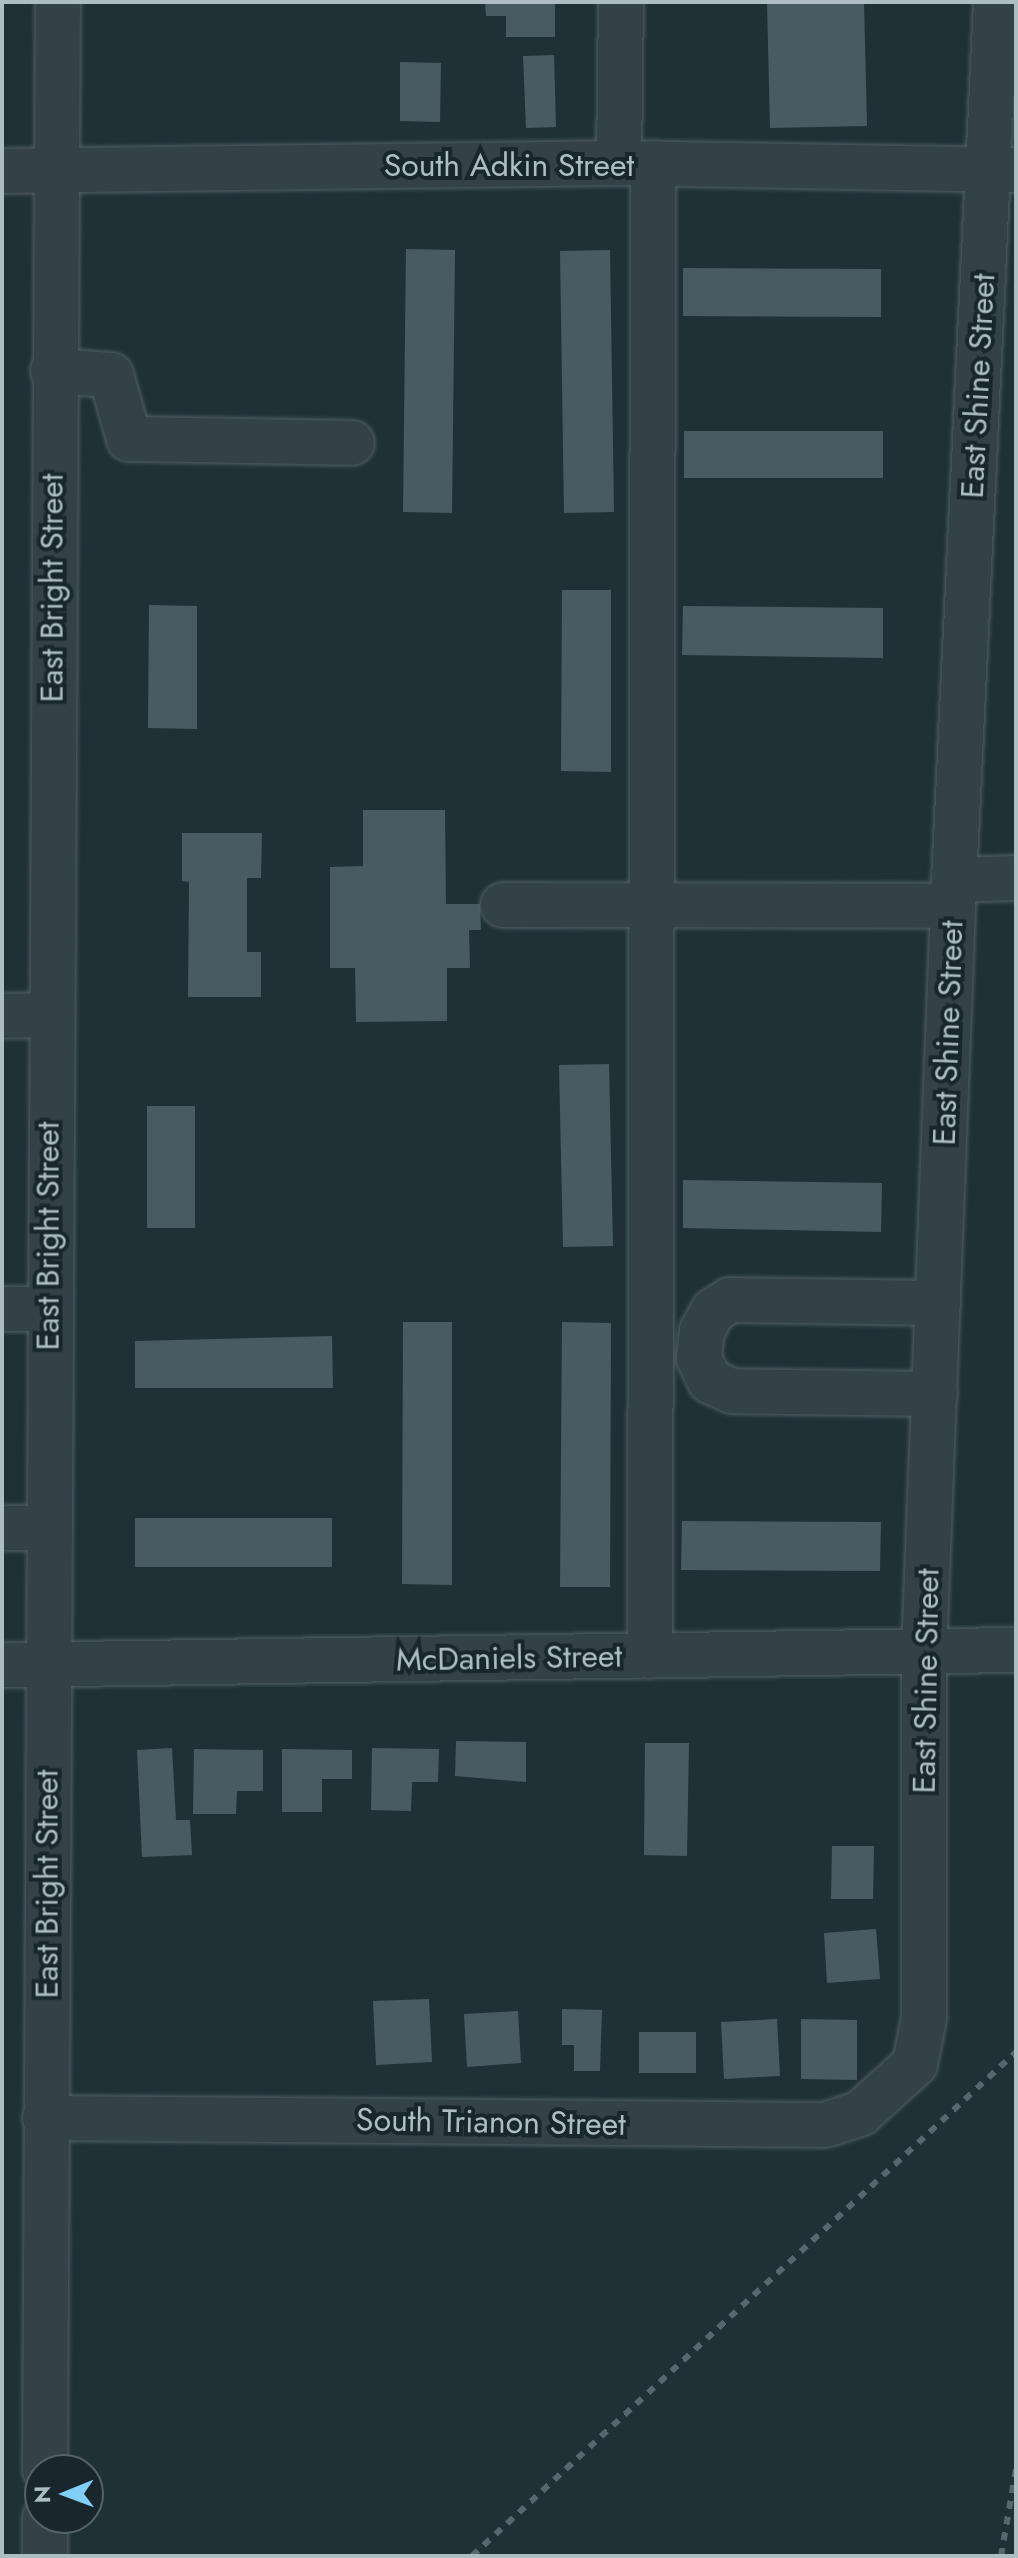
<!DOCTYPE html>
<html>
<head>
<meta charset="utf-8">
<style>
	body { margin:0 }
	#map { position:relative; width:1018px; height:2558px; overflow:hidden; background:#203037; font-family:Jost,sans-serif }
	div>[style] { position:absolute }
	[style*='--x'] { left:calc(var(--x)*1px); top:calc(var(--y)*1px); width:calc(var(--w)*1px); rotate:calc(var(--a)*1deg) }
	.building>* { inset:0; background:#485b63 }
	.roads { filter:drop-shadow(0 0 2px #515f65) drop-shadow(0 0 2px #515f65) }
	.minor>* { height:44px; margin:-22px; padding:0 22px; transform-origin:22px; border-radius:22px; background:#344148 }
	.rail>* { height:6px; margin-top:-3px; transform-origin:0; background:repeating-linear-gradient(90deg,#56676f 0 8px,transparent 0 16px) }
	span { translate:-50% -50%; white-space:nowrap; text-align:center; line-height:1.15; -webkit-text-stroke:8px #19262c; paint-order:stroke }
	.street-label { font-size:32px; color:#aebdc4 }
	.frame { position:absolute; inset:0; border:4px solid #aebdc4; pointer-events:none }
	.north { position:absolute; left:24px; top:2454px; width:80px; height:80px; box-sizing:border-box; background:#19262c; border:2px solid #556269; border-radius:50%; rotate:269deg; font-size:22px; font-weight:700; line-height:32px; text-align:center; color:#aebdc4 }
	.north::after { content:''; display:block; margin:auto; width:28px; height:36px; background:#81cff6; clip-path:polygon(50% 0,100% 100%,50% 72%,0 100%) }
</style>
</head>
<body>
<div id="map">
	<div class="building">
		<i style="clip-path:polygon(485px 2px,555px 2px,555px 37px,506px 37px,506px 16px,486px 16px)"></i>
		<i style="clip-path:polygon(767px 2px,864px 2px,867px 126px,770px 128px)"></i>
		<i style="clip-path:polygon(554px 55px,556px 127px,526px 128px,523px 56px)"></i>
		<i style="clip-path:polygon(400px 62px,441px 63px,440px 122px,400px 121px)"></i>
		<i style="clip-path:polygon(406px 249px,455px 250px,452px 513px,403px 512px)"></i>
		<i style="clip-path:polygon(610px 250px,614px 512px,564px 513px,560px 251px)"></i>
		<i style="clip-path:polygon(683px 268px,881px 269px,881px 317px,683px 316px)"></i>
		<i style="clip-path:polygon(684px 431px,883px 431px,883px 478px,684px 478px)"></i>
		<i style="clip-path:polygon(562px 590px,611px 590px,611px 772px,561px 771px)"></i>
		<i style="clip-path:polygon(149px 605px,197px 606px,197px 729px,148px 728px)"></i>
		<i style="clip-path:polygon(683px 606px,883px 608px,883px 658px,682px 655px)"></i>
		<i style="clip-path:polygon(363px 810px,445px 810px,446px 904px,480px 904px,481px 930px,469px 930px,470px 968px,447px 968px,447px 1021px,356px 1022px,355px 968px,330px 968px,330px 867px,363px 866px)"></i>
		<i style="clip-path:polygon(182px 833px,262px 833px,261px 878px,247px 878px,247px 952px,261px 952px,261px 997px,188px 997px,189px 882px,182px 881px)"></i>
		<i style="clip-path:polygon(609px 1064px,613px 1246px,563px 1247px,559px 1065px)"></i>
		<i style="clip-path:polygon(147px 1106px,195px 1106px,195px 1228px,147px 1228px)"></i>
		<i style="clip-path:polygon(683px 1180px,882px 1183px,881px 1232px,683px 1228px)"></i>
		<i style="clip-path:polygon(403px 1322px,452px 1322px,452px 1585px,402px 1584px)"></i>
		<i style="clip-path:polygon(562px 1322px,611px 1323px,610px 1587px,560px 1587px)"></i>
		<i style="clip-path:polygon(332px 1336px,333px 1388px,135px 1388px,135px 1341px)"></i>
		<i style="clip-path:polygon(135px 1518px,332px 1518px,332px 1567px,135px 1567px)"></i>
		<i style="clip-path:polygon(682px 1521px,881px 1522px,880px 1571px,681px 1570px)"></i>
		<i style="clip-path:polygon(456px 1741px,526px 1742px,526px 1782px,455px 1776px)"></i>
		<i style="clip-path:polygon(645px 1743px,689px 1743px,687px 1856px,644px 1855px)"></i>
		<i style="clip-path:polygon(172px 1748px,176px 1820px,190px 1820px,192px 1855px,142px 1857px,137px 1750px)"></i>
		<i style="clip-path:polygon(372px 1748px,439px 1749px,438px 1782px,412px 1782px,411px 1811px,371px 1810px)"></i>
		<i style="clip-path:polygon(194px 1749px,263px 1750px,263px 1791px,237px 1791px,236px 1814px,193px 1814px)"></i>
		<i style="clip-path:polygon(282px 1749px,352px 1750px,352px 1779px,322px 1779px,322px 1812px,282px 1812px)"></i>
		<i style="clip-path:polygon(832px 1846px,874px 1846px,873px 1899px,831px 1899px)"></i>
		<i style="clip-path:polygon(876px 1929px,880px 1979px,827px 1983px,824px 1933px)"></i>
		<i style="clip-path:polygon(429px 1999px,432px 2062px,376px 2065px,373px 2001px)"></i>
		<i style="clip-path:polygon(562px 2009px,602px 2010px,600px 2071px,574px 2071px,574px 2045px,562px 2045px)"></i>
		<i style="clip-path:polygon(518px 2011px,521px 2063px,467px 2067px,464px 2014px)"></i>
		<i style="clip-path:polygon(777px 2019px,780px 2076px,724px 2079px,721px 2022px)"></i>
		<i style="clip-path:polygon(801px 2019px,857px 2020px,857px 2080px,801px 2079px)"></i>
		<i style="clip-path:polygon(639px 2032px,696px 2032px,696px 2073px,639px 2073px)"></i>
	</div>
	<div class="roads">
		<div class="minor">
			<i style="--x:619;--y:163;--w:161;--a:-89.3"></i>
			<i style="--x:2;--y:171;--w:617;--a:-0.74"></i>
			<i style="--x:619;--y:163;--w:397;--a:1"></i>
			<i style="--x:53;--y:371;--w:58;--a:3.9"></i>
			<i style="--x:111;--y:375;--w:66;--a:74.3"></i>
			<i style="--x:129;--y:439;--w:223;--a:1"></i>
			<i style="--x:954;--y:880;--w:62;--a:-1.8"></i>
			<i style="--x:503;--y:905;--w:450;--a:0.1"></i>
			<i style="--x:2;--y:1016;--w:47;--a:-1.2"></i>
			<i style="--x:2;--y:1309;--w:46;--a:0"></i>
			<i style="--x:935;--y:1394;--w:203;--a:-179.2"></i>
			<i style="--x:732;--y:1391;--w:24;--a:-156"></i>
			<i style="--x:710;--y:1381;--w:25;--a:-116"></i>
			<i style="--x:699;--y:1358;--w:27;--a:-84"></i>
			<i style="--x:702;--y:1331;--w:23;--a:-61"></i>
			<i style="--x:713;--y:1311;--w:20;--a:-33"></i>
			<i style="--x:730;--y:1300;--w:208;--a:0.8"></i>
			<i style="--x:2;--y:1528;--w:46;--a:0"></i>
			<i style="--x:650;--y:1656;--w:1493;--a:-89.88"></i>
			<i style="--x:2;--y:1665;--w:1014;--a:-0.85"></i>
			<i style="--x:45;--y:2118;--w:780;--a:0.51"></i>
			<i style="--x:825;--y:2125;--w:38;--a:-18"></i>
			<i style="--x:861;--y:2113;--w:73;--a:-42.2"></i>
			<i style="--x:915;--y:2064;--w:47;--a:-78.9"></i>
			<i style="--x:924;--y:2018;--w:366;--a:-90"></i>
			<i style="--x:924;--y:1652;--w:773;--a:-87.77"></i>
			<i style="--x:954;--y:880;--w:879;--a:-87.26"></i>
			<i style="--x:45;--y:2470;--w:2468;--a:-89.7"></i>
			<i style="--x:45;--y:2556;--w:38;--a:-90"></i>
		</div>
	</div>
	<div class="rail">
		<i style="--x:472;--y:2556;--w:742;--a:-42.81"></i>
		<i style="--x:1001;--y:2556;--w:88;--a:-80.2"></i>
	</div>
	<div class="street-label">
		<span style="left:509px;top:165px">South Adkin Street</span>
		<span style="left:978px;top:386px;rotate:-87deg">East Shine Street</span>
		<span style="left:52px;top:588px;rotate:-90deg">East Bright Street</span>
		<span style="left:948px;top:1033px;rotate:-88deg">East Shine Street</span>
		<span style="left:48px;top:1236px;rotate:-90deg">East Bright Street</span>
		<span style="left:509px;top:1658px;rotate:-1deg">McDaniels Street</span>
		<span style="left:926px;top:1681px;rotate:-89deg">East Shine Street</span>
		<span style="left:47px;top:1884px;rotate:-90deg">East Bright Street</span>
		<span style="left:491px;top:2122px;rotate:1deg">South Trianon Street</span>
	</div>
	<div class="frame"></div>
	<div class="north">N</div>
</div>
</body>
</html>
